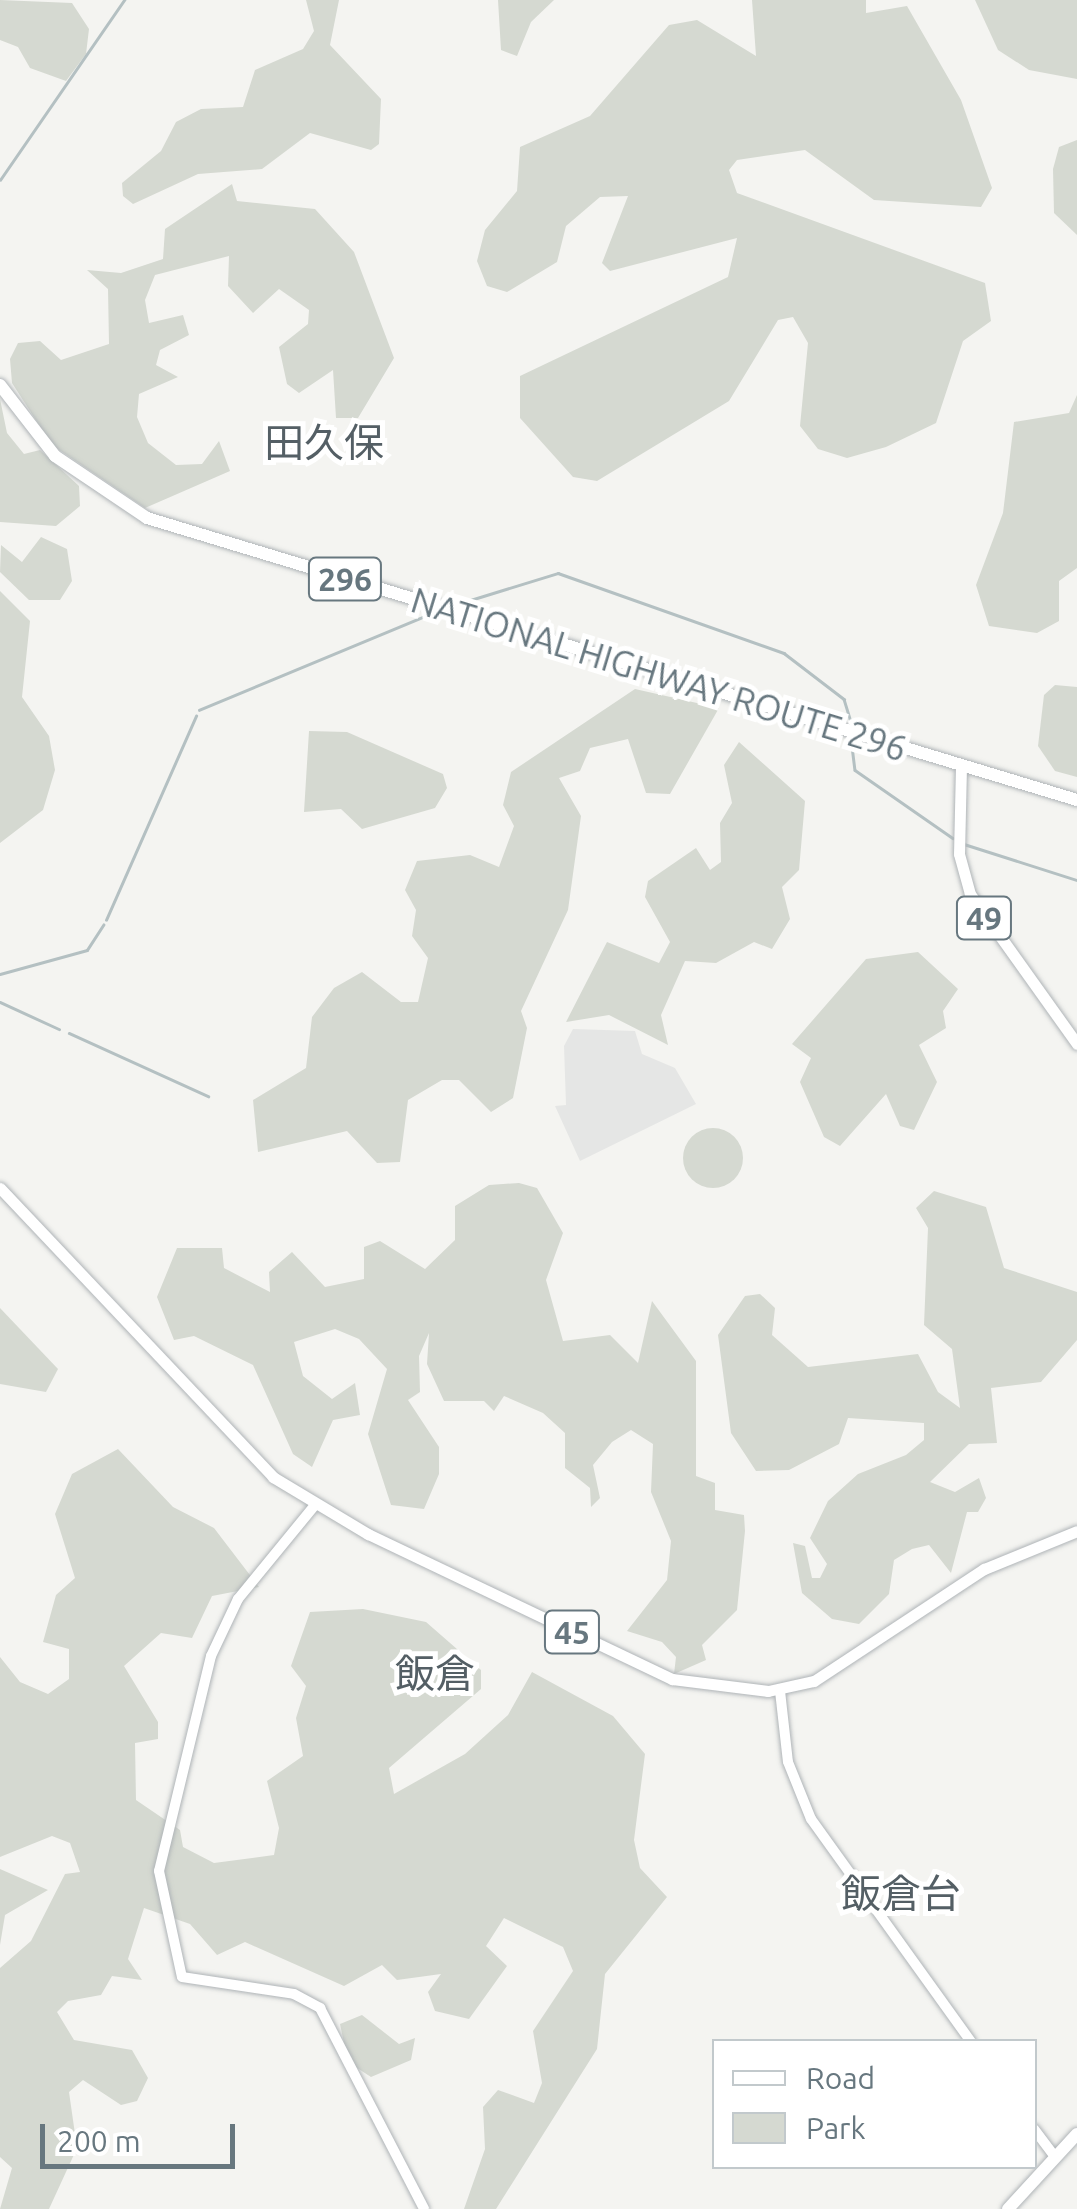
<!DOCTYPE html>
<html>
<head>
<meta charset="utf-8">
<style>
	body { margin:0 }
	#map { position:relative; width:1077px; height:2209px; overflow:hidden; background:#f4f4f1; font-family:Ubuntu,"Noto Sans JP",sans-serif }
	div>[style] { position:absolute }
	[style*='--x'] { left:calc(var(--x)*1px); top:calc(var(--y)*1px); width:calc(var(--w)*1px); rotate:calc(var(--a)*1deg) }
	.built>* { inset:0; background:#e5e6e5 }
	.green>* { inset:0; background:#d5d9d1 }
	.round { border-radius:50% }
	.stream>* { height:2.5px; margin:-1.25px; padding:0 1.25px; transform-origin:1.25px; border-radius:1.25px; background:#b4c0c2 }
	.roads { filter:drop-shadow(0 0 2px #afb4b7) drop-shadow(0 0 2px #afb4b7) }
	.secondary>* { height:10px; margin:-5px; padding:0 5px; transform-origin:5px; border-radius:5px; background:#fff }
	.primary>* { height:11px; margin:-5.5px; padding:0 5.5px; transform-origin:5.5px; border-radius:5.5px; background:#fff }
	.highway>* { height:12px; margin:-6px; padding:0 6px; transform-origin:6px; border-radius:6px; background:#fff }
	span { translate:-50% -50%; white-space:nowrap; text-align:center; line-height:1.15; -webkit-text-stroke:10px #fff; paint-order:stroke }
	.shield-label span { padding:2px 8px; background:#fff; border:2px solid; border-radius:8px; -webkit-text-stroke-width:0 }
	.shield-label { font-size:32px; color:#67777f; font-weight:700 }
	.street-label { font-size:35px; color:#67777f }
	.quarter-label { font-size:40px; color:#545f65 }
	.legend { position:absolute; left:712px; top:2039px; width:325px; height:130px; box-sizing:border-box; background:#fff; border:2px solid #c2c9cc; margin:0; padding:12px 18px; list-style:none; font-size:30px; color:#67777f }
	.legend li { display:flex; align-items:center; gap:20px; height:50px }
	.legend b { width:50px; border:2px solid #c2c9cc }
	.scale { position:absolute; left:40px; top:2124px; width:195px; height:45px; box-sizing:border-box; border:5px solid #67777f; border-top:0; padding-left:12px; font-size:30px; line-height:35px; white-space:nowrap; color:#67777f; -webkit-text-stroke:8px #fff; paint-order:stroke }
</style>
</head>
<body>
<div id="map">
	<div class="built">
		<i style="clip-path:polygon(573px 1029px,635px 1031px,642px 1054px,675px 1068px,696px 1104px,580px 1161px,555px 1106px,566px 1105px,564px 1046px)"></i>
	</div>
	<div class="green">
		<i style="clip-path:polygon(0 0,72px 3px,89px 29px,86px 54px,66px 81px,30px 68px,18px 47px,0 40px)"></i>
		<i style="clip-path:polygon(306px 0,339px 0,330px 45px,381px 99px,379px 144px,371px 150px,310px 133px,262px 169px,198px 174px,133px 204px,123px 196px,122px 183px,161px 151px,176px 122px,201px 109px,243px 107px,255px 70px,303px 49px,314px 31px)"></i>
		<i style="clip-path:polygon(498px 0,554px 0,531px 22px,517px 56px,501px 50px)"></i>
		<i style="clip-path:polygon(752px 0,866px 0,866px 13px,907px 6px,961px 100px,992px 188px,981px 207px,874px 200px,805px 150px,737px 160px,729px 170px,737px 193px,985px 283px,991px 321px,963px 341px,936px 423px,886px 447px,847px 458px,818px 449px,800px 426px,808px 343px,793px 317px,778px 320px,729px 401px,597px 481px,573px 477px,520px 418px,520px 376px,728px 277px,737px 238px,610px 271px,602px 263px,628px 196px,600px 197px,566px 226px,557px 262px,507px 292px,487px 286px,477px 261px,485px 230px,517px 191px,520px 147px,590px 116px,669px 25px,697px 20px,756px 56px)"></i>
		<i style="clip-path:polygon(975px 0,1077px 0,1077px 79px,1029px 70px,998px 50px)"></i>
		<i style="clip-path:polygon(1077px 140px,1077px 235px,1054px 213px,1053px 169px,1059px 147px)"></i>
		<i style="clip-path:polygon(232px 184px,237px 201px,315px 209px,354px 252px,394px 358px,358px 418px,336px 418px,333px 370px,299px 393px,287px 384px,279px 347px,308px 324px,309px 310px,279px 289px,253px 313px,228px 286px,229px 256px,155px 275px,145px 300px,149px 323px,183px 315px,189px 335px,160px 350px,156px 365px,178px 377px,139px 394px,137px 417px,148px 443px,176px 465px,202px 464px,219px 441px,230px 471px,145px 508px,52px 445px,12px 383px,10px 359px,18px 343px,40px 341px,61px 360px,109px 344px,108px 289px,87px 270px,121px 273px,163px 259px,165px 229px)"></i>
		<i style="clip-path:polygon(1077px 395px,1077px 568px,1059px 581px,1059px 621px,1037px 633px,989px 626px,976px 585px,1003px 513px,1014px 422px,1069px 413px)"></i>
		<i style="clip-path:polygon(0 399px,7px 433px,24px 454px,40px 450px,79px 486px,80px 506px,56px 526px,0 522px)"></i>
		<i style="clip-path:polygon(41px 537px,67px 549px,72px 581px,60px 600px,29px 600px,0 572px,1px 545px,22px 562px)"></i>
		<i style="clip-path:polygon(0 591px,30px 621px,22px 697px,49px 736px,55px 770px,43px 810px,0 843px)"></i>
		<i style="clip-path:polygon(1055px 685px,1077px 687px,1077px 777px,1055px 771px,1038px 746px,1044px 695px)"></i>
		<i style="clip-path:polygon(635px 689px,719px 708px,670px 794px,646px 793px,628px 739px,590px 748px,580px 771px,559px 778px,581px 816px,568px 910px,521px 1011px,527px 1028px,513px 1098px,491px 1112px,459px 1080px,442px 1080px,408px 1100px,400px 1162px,377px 1163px,347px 1131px,258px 1152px,253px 1100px,306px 1068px,312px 1017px,334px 988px,362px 972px,401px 1002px,418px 1002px,428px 958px,412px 936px,416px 910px,405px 890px,417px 861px,470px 855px,499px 867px,514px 826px,503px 805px,511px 772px)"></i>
		<i style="clip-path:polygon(309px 731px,347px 732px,443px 774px,447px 788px,435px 808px,362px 829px,341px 809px,304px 812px)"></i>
		<i style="clip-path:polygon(739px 742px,805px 801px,799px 870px,782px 887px,790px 919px,772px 949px,754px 942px,716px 963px,685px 961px,661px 1015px,668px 1045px,609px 1015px,566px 1022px,607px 942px,659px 963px,670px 942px,645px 897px,648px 881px,696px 848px,710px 870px,721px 862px,720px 823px,732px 803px,724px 765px)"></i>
		<i style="clip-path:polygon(918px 952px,958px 989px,943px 1011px,946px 1028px,919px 1045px,937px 1082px,914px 1130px,900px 1126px,886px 1094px,840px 1146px,824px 1137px,800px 1082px,811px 1058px,792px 1044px,866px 959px)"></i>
		<i class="round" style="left:683px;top:1128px;width:60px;height:60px"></i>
		<i style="clip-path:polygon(519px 1183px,537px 1188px,563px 1233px,546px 1280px,563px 1341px,610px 1335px,638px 1363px,652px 1301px,696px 1361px,696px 1476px,715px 1483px,715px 1510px,744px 1515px,745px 1531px,737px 1610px,702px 1645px,706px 1660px,674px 1674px,676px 1657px,662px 1642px,627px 1631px,667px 1580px,671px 1541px,651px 1492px,653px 1444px,631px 1430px,612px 1442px,593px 1465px,600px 1498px,591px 1507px,590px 1488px,565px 1468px,565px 1433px,543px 1413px,504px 1396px,494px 1411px,484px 1401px,444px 1401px,427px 1364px,429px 1333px,419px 1356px,420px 1392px,408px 1400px,439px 1447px,439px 1474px,424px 1509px,391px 1505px,368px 1434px,387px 1369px,359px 1339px,335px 1329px,294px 1342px,303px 1376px,332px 1399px,355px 1383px,360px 1415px,333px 1420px,312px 1467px,293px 1454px,253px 1365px,194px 1336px,174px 1340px,157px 1297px,177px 1248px,222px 1248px,224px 1268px,270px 1292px,269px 1272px,292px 1252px,325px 1287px,364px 1279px,364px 1247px,380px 1241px,425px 1269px,455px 1240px,455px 1206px,489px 1185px)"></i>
		<i style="clip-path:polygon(934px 1191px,986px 1207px,1004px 1268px,1077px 1292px,1077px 1340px,1041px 1382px,991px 1388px,997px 1443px,969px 1444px,930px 1482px,955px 1492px,979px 1478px,986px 1498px,978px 1512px,967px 1512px,951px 1573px,929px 1545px,912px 1549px,894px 1560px,889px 1594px,859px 1624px,832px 1619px,802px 1593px,793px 1543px,805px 1546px,812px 1578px,820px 1578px,827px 1564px,810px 1538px,828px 1501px,858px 1474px,906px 1455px,924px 1440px,924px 1423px,848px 1418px,839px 1444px,789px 1470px,756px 1471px,731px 1433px,718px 1335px,745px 1296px,760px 1294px,775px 1308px,772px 1335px,808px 1367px,918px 1354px,938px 1392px,960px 1408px,952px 1349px,924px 1325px,928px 1228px,916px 1208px)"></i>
		<i style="clip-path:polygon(0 1308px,58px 1369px,46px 1392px,0 1384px)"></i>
		<i style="clip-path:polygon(118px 1449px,173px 1507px,214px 1528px,259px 1587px,212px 1596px,192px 1638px,161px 1633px,124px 1666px,158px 1722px,158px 1739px,135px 1743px,136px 1800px,180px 1830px,183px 1847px,214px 1863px,274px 1855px,279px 1828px,267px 1781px,303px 1756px,296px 1718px,306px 1686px,291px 1666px,310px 1612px,363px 1609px,426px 1622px,481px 1670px,481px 1689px,389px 1768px,394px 1794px,465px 1754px,508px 1715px,532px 1672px,613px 1716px,645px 1754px,634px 1840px,640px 1868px,667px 1897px,605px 1974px,597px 2049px,496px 2209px,464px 2209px,485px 2149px,483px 2107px,498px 2090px,534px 2103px,542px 2083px,533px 2031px,573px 1971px,563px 1947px,504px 1918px,486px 1946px,507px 1966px,469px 2019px,435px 2011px,428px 1992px,441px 1974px,397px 1980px,382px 1965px,344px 1986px,245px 1942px,217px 1955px,190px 1924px,144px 1908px,128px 1959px,142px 1980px,112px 1976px,101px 1995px,68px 2001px,57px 2012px,74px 2040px,132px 2050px,148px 2078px,137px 2101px,121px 2105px,83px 2080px,69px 2092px,77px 2148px,49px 2209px,0 2209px,12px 2168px,0 2157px,0 1968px,31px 1941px,65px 1874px,80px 1872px,70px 1843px,52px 1836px,0 1857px,0 1657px,20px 1682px,48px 1694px,69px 1679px,69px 1649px,43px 1642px,56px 1595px,75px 1578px,55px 1514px,72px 1474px)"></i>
		<i style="clip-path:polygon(0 1869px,48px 1890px,5px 1915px,0 1945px)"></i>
		<i style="clip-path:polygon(362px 2015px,399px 2044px,415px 2038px,411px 2060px,371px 2077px,348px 2062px,340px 2024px)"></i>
	</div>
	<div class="stream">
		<i style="--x:0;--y:180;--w:219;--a:-55.4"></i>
		<i style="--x:451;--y:606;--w:112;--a:-17.1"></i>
		<i style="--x:558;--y:573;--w:240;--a:19.5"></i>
		<i style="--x:784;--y:653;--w:76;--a:37.5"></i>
		<i style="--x:844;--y:699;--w:27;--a:73"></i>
		<i style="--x:199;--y:710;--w:255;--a:-22.6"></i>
		<i style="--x:851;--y:738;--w:32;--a:83"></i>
		<i style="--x:855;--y:770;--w:119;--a:34.8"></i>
		<i style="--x:964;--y:844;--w:119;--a:17.7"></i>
		<i style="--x:106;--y:920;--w:223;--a:-66.2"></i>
		<i style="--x:0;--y:974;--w:90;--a:-15.4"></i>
		<i style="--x:87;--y:950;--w:30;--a:-57"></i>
		<i style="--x:0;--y:1002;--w:65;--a:24.6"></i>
		<i style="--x:69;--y:1033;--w:153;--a:24.4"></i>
	</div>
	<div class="roads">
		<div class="secondary">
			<i style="--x:315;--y:1505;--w:122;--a:129.3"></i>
			<i style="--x:238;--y:1599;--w:63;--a:115.3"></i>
			<i style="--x:211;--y:1656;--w:221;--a:103.6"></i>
			<i style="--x:159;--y:1871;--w:108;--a:77.8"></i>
			<i style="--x:182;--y:1977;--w:113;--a:8.6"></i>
			<i style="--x:294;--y:1994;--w:30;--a:28"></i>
			<i style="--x:320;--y:2008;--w:226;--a:62.6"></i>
			<i style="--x:780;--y:1691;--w:71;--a:83.6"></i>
			<i style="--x:788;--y:1762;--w:61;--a:68"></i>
			<i style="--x:811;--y:1819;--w:274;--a:54.3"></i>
			<i style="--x:1034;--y:2129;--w:31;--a:53"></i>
		</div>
		<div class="primary">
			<i style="--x:961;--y:766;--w:88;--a:91.3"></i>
			<i style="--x:959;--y:854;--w:41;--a:74.6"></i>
			<i style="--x:970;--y:894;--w:184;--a:54.5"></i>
			<i style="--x:0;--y:1188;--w:398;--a:46.6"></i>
			<i style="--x:273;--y:1477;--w:111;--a:31"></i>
			<i style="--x:368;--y:1534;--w:337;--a:25.5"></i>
			<i style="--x:672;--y:1679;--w:97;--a:7.1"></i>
			<i style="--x:768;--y:1691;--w:47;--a:-12.3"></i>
			<i style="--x:814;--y:1681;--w:204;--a:-33.4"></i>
			<i style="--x:984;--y:1569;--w:100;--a:-22.2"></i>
		</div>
		<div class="highway">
			<i style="--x:0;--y:385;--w:90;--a:52.2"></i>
			<i style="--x:55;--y:456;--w:111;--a:34"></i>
			<i style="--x:147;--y:518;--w:972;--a:16.87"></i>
			<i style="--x:1008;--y:2209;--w:102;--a:-47.4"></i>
		</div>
	</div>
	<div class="shield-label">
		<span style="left:345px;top:579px">296</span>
		<span style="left:984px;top:918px">49</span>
		<span style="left:572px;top:1632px">45</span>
	</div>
	<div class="street-label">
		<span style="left:659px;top:674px;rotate:17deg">NATIONAL HIGHWAY ROUTE 296</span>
	</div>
	<div class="quarter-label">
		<span style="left:324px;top:443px">田久保</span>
		<span style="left:435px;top:1674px">飯倉</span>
		<span style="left:901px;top:1894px">飯倉台</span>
	</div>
	<ul class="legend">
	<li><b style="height:12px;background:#fff"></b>Road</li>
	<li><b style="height:28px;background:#d5d9d1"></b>Park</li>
	</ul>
	<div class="scale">200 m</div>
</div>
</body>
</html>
